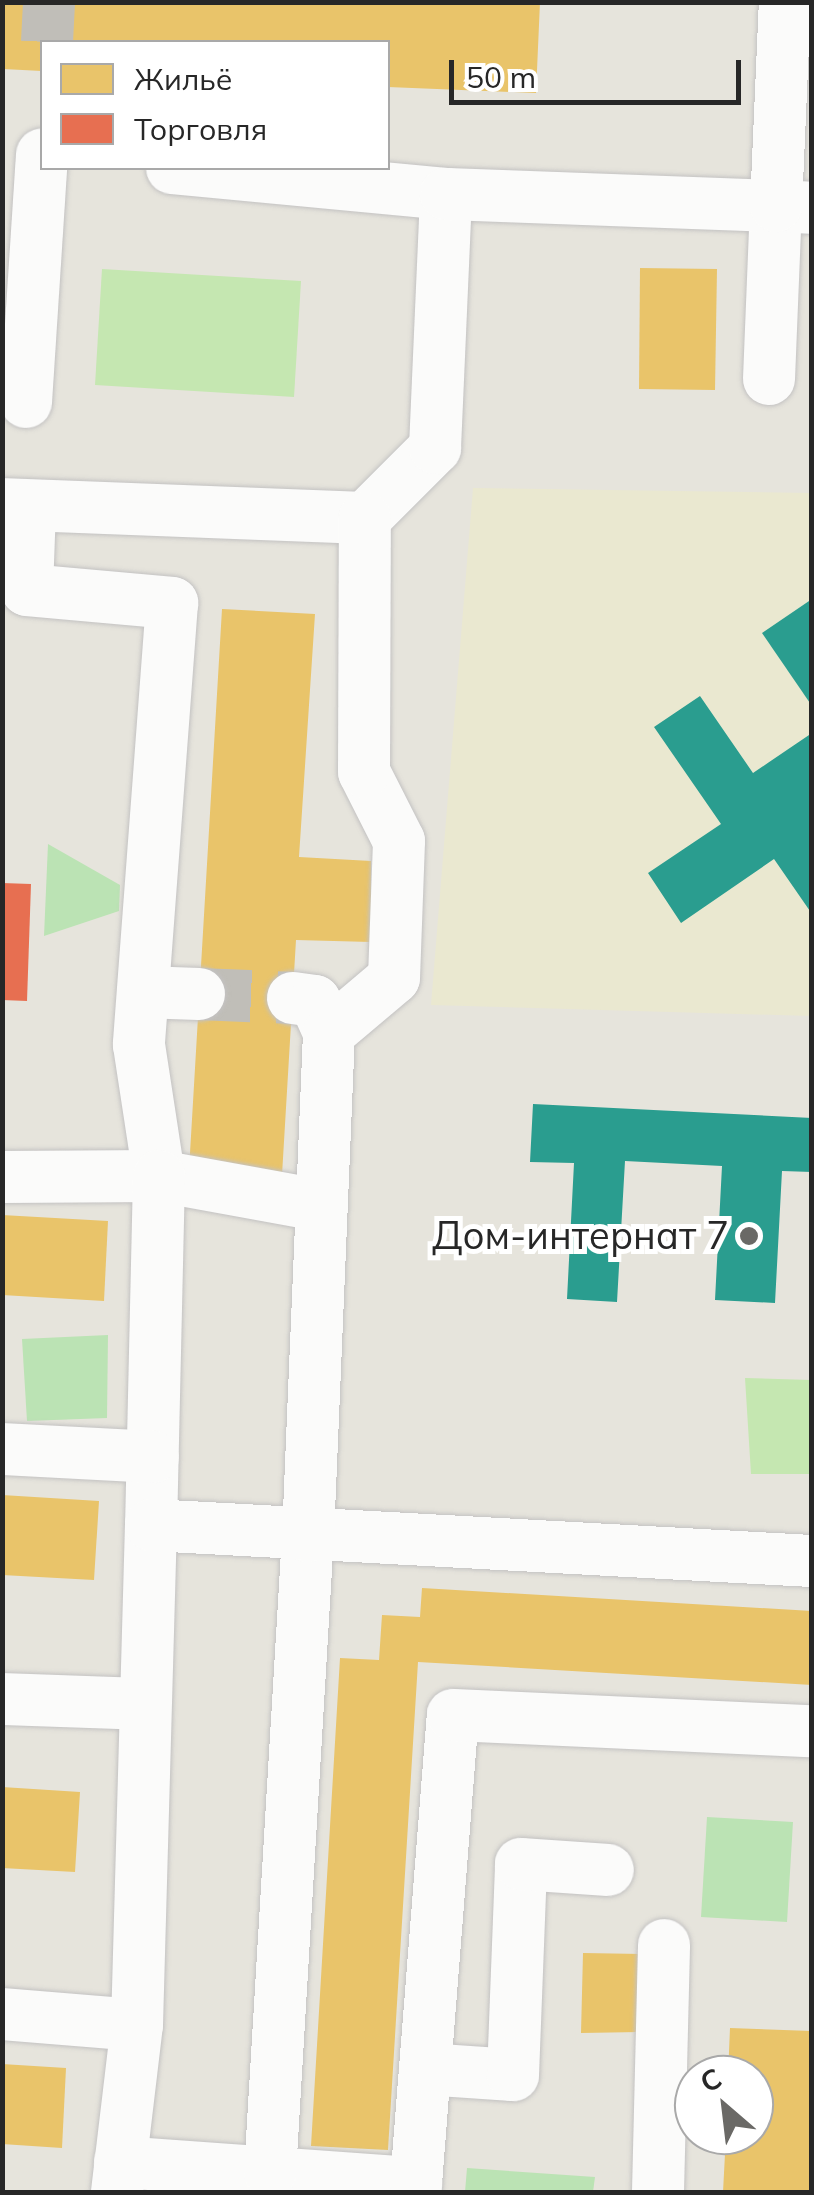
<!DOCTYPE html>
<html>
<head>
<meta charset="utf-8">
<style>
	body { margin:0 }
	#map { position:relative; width:814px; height:2195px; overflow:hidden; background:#e6e4dc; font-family:Mulish,sans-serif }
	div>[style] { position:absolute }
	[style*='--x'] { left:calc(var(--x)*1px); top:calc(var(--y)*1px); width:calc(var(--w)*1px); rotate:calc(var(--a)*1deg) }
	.education>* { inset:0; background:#eae8d0 }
	.green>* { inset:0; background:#bbe3b4 }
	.pitch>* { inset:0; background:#c5e7b1 }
	.homes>* { inset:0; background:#e9c46a }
	.shops>* { inset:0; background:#e76f51 }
	.schools>* { inset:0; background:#2a9d8f }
	.minor-tunnel>* { height:52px; margin-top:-26px; transform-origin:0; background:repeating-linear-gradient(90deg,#c0beb8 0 52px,transparent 0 78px) }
	.roads { filter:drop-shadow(0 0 2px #c3c2c2) drop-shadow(0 0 2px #c3c2c2) }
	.minor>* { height:52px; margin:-26px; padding:0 26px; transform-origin:26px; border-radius:26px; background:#fbfbfa }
	.dots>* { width:28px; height:28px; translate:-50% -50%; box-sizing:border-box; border:5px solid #fff; border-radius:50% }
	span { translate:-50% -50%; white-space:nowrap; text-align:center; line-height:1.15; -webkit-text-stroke:10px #fff; paint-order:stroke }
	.poi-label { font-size:38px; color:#272727 }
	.right { translate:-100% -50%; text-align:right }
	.frame { position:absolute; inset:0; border:5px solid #272727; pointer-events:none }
	.legend { position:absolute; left:40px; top:40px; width:350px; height:130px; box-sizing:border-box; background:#fff; border:2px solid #a9a9a9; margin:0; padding:12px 18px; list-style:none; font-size:30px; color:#272727 }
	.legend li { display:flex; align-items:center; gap:20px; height:50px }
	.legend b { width:50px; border:2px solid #a9a9a9 }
	.north { position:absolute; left:674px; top:2055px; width:100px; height:100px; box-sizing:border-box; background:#fff; border:2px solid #a9a9a9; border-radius:50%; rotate:332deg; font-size:28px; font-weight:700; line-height:40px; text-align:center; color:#272727 }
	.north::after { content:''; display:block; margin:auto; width:35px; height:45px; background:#6a6966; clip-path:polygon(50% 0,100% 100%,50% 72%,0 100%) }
	.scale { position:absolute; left:449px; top:60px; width:292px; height:45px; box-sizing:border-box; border:5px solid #272727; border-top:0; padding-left:12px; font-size:30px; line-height:35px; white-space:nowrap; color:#272727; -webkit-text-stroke:8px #fff; paint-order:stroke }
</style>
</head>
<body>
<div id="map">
	<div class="education">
		<i style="clip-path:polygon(473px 488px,811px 493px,811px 1016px,431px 1005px)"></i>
	</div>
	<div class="green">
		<i style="clip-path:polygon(48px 844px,120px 885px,119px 911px,44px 936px)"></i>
		<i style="clip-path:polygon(108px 1335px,107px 1418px,27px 1421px,22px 1339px)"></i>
		<i style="clip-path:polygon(707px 1817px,793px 1822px,787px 1922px,701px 1917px)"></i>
		<i style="clip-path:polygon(467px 2168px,595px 2177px,593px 2192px,465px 2192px)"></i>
	</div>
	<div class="pitch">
		<i style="clip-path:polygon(102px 269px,301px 281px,294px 397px,95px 385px)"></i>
		<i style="clip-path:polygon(745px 1378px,811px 1380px,811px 1474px,751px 1474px)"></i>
	</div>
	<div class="homes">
		<i style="clip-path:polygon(3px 2px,540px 2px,536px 93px,388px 87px,388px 42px,42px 42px,42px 71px,3px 69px)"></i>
		<i style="clip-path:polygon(640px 268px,717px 269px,715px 390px,639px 389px)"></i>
		<i style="clip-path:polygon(222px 609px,315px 614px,299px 857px,371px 861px,371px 942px,296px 940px,282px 1175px,189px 1170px)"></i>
		<i style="clip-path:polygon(2px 1215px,108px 1221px,104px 1301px,2px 1295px)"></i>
		<i style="clip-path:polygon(2px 1495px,99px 1501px,94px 1580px,2px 1575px)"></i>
		<i style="clip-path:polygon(422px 1588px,812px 1611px,812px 1685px,418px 1662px,388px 2150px,311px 2146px,340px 1658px,379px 1660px,382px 1615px,420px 1617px)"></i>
		<i style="clip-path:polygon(2px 1787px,80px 1792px,75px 1872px,2px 1868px)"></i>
		<i style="clip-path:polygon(583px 1953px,642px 1954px,640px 2032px,581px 2033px)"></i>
		<i style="clip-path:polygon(730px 2028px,812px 2031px,812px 2192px,723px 2192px,726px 2135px,754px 2135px,754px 2075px,728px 2075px)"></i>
		<i style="clip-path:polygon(2px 2064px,66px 2068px,62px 2148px,2px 2144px)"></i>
	</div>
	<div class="shops">
		<i style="clip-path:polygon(2px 883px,31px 884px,27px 1001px,2px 1000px)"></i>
	</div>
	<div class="schools">
		<i style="clip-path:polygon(812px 599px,812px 706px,762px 633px)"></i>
		<i style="clip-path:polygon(700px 696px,753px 773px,812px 733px,812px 914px,774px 859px,681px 923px,648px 873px,721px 824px,654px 727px)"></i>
		<i style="clip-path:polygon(533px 1104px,812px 1118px,812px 1172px,782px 1171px,775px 1303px,715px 1300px,722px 1166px,625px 1161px,617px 1302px,567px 1299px,574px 1163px,530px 1162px)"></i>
	</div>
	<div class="minor-tunnel">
		<i style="--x:47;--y:42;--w:40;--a:-87.1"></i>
		<i style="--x:199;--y:994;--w:94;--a:2.4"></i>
	</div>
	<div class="roads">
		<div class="minor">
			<i style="--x:172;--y:168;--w:275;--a:5.4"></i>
			<i style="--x:769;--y:379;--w:173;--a:-87.7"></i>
			<i style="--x:776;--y:206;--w:35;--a:3"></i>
			<i style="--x:26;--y:402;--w:248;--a:-86.3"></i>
			<i style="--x:2;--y:504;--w:363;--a:2.2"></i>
			<i style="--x:365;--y:518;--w:99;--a:-45"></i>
			<i style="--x:435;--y:448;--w:254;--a:-87.5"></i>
			<i style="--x:446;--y:194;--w:330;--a:2.1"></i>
			<i style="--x:776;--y:206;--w:204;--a:-87.5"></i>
			<i style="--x:30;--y:508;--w:82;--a:92.1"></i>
			<i style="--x:27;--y:590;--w:146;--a:5.1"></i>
			<i style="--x:172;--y:603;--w:443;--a:94.3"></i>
			<i style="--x:139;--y:1045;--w:133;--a:81.3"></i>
			<i style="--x:159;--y:1176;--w:163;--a:10.3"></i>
			<i style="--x:143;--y:992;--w:56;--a:2"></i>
			<i style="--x:293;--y:998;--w:22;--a:8"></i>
			<i style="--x:315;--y:1001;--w:35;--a:66"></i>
			<i style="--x:2;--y:1177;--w:157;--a:-0.4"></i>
			<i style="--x:159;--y:1176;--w:349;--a:91.3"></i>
			<i style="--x:2;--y:1449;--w:151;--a:3"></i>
			<i style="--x:2;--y:1699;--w:142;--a:2"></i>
			<i style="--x:2;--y:2014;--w:135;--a:4.7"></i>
			<i style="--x:425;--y:2069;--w:88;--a:3.9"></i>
			<i style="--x:513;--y:2075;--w:211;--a:-87.8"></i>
			<i style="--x:521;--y:1864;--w:87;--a:3.9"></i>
			<i style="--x:120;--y:2162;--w:297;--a:4.1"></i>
			<i style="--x:416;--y:2183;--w:469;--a:-85.5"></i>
			<i style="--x:453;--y:1715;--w:359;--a:2.6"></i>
			<i style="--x:270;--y:2173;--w:638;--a:-86.59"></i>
			<i style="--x:308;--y:1536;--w:503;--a:-87.61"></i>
			<i style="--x:329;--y:1033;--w:85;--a:-40.2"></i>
			<i style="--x:394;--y:978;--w:137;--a:-87.9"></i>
			<i style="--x:399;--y:841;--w:77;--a:-116.9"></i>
			<i style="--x:364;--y:772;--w:254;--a:-89.8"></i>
			<i style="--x:117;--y:2192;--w:168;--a:-83.2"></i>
			<i style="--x:137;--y:2025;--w:500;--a:-88.4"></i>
			<i style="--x:151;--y:1525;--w:662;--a:3.12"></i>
			<i style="--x:658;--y:2192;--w:247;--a:-88.6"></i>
		</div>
	</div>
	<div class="dots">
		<i style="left:749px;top:1236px;background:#6a6966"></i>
	</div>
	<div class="poi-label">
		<span class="right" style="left:729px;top:1236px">Дом-интернат 7</span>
	</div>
	<div class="frame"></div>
	<ul class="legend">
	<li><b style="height:28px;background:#e9c46a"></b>Жильё</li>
	<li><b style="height:28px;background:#e76f51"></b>Торговля</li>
	</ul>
	<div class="north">С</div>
	<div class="scale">50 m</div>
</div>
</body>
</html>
